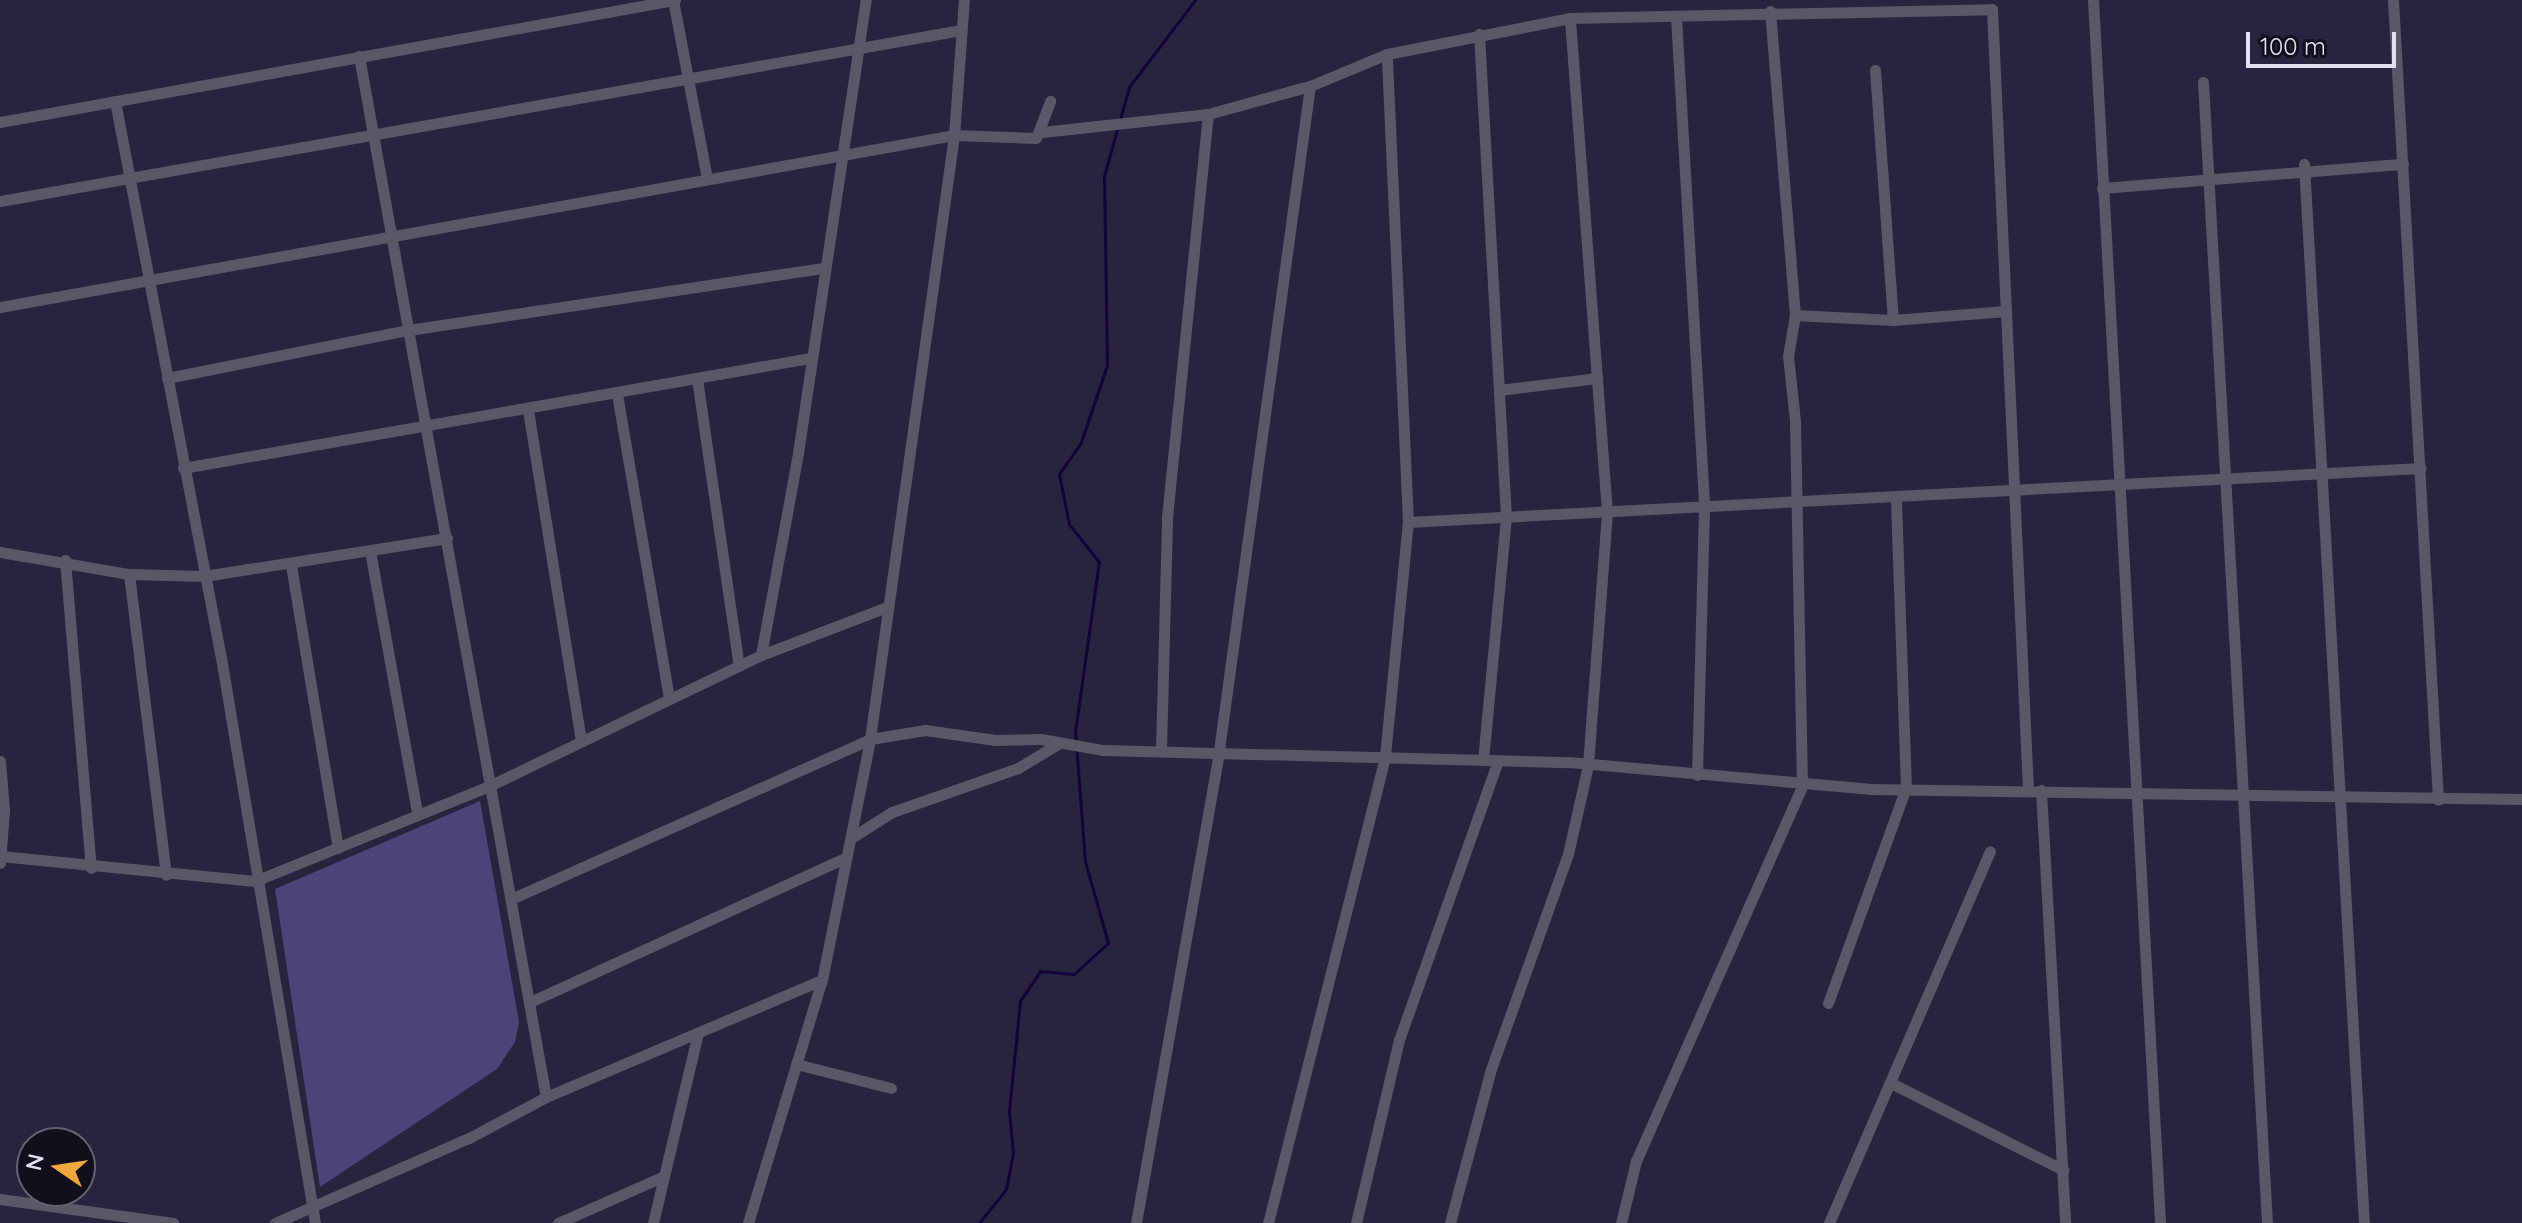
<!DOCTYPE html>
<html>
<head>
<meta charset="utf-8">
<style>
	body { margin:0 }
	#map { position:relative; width:2522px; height:1223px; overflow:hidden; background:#27243e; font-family:Quicksand,sans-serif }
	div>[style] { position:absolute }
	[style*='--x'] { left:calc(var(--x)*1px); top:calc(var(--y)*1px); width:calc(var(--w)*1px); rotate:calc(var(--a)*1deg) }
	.green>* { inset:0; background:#4b4478 }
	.stream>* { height:3px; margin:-1.5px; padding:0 1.5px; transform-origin:1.5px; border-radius:1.5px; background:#14033a }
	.minor>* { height:11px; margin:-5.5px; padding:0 5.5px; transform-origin:5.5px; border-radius:5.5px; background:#595866 }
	span { translate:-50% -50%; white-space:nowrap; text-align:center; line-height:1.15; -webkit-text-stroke:8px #100f1b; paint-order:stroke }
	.north { position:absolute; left:16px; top:1127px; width:80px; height:80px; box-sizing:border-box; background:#100f1b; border:2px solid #646371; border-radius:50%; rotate:283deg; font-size:22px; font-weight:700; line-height:32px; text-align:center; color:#e2e1f3 }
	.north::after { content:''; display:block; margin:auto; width:28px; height:36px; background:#f1a640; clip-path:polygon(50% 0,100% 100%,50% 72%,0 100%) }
	.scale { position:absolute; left:2246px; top:32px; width:150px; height:36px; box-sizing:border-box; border:4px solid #e2e1f3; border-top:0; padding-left:10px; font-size:24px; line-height:28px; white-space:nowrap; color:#e2e1f3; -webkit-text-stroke:6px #100f1b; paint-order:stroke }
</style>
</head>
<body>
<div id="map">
	<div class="green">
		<i style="clip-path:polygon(480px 801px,519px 1022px,515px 1042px,497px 1069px,320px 1187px,275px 889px)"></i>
	</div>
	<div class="stream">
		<i style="--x:1120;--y:119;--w:33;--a:-74"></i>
		<i style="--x:1129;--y:87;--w:109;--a:-52.8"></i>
		<i style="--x:979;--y:1223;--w:43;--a:-51.5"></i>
		<i style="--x:1006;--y:1189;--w:36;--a:-79"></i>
		<i style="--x:1013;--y:1154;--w:43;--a:-95.3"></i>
		<i style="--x:1009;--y:1111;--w:111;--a:-84.3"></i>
		<i style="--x:1020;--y:1001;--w:36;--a:-56"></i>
		<i style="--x:1040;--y:971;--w:34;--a:5"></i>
		<i style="--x:1074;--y:974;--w:46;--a:-42.4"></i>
		<i style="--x:1108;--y:943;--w:85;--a:-105.7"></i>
		<i style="--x:1085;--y:861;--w:129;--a:-94.4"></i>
		<i style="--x:1075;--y:732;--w:172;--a:-82"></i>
		<i style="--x:1099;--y:562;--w:48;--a:-128.3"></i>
		<i style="--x:1069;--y:524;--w:51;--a:-101.3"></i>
		<i style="--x:1059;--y:474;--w:39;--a:-55"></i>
		<i style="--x:1081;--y:442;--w:81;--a:-71.3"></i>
		<i style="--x:1107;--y:365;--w:189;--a:-90.9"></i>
		<i style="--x:1104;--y:176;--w:52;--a:-74.4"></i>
	</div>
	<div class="minor">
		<i style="--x:673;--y:0;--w:182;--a:79.2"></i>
		<i style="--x:2093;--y:0;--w:1225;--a:86.86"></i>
		<i style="--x:2393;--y:0;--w:801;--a:86.78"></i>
		<i style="--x:1676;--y:17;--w:492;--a:86.7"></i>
		<i style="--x:1704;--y:508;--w:267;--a:91.5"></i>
		<i style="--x:1479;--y:34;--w:484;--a:86.8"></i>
		<i style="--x:1506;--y:517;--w:244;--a:95.4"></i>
		<i style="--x:359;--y:56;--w:1058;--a:79.82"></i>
		<i style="--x:1875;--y:70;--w:251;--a:85.9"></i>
		<i style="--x:2203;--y:82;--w:1143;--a:86.79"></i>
		<i style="--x:115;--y:101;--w:578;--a:79.23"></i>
		<i style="--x:223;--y:669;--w:562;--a:80.57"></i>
		<i style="--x:0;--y:122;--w:686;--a:-10.25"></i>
		<i style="--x:1042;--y:132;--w:167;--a:-6.2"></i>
		<i style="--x:1208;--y:114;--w:106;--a:-15.4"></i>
		<i style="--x:1310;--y:86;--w:83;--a:-22.6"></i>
		<i style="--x:1387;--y:54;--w:187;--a:-11.1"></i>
		<i style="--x:1570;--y:18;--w:422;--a:-1.2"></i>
		<i style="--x:1992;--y:9;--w:783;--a:87.36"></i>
		<i style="--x:2304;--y:164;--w:1061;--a:86.76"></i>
		<i style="--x:2102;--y:188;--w:302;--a:-4.6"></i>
		<i style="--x:0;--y:201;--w:976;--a:-10.09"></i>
		<i style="--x:0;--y:307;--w:969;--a:-10.22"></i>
		<i style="--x:954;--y:135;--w:82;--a:2.1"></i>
		<i style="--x:1036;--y:138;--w:40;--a:-69"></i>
		<i style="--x:1795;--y:315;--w:98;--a:2.9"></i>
		<i style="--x:1893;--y:320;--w:113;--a:-4.6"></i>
		<i style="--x:167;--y:378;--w:246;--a:-11.3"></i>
		<i style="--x:408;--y:330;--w:422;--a:-8.5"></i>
		<i style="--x:697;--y:379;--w:290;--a:81.7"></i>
		<i style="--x:1499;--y:390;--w:99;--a:-7"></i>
		<i style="--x:617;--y:394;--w:309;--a:80.3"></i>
		<i style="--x:528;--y:410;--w:335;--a:80.9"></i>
		<i style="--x:183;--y:468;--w:637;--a:-9.95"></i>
		<i style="--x:1408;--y:522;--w:1014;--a:-3.05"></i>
		<i style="--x:370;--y:551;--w:266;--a:79.8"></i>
		<i style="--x:0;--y:552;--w:131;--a:9.7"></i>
		<i style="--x:129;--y:574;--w:75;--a:1.5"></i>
		<i style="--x:204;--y:576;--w:246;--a:-8.9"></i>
		<i style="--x:65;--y:560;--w:309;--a:85.2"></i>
		<i style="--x:291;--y:565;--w:287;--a:80.6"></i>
		<i style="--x:129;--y:574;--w:303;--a:83"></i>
		<i style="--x:761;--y:655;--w:205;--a:-79.6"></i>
		<i style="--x:798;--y:453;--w:458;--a:-81.5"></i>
		<i style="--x:1161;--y:750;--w:233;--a:-88.5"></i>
		<i style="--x:1167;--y:517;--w:405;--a:-84.2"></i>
		<i style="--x:0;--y:761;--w:49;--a:85.3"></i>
		<i style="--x:4;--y:810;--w:53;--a:94.3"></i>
		<i style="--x:2041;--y:790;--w:434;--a:86.8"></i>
		<i style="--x:851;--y:838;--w:49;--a:-32.4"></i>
		<i style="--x:892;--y:812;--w:133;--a:-19.2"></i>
		<i style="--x:1018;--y:768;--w:47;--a:-31"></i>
		<i style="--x:0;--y:856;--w:256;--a:5.6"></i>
		<i style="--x:255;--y:881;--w:255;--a:-22.1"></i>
		<i style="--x:491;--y:785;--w:300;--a:-25.7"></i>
		<i style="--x:761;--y:655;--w:135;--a:-20.9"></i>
		<i style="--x:511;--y:899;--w:393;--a:-24"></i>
		<i style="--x:870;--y:739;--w:56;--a:-9.3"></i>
		<i style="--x:925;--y:730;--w:71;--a:8.1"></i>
		<i style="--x:995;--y:740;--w:46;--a:-1.2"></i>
		<i style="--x:1041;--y:739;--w:63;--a:10.1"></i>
		<i style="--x:1103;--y:750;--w:466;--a:1.5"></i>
		<i style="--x:1569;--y:762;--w:301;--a:5.1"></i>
		<i style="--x:1869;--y:789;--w:653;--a:0.88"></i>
		<i style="--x:530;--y:1002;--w:348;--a:-24.6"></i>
		<i style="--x:1828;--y:1003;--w:229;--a:-70.1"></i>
		<i style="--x:1906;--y:788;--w:290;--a:-92"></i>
		<i style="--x:796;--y:1064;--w:98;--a:14.2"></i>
		<i style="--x:1893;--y:1084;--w:191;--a:26.8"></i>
		<i style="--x:0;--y:1199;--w:175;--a:7.9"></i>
		<i style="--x:275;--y:1223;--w:212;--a:-23.7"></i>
		<i style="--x:469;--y:1138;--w:87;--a:-28"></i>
		<i style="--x:546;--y:1097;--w:300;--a:-23"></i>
		<i style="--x:558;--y:1223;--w:116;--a:-23.9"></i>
		<i style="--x:653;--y:1223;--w:191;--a:-76.7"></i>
		<i style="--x:748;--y:1223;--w:254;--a:-73.1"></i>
		<i style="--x:822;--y:980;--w:246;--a:-78.7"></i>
		<i style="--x:870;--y:739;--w:610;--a:-82.08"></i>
		<i style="--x:954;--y:135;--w:135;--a:-85.8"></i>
		<i style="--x:1136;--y:1223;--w:480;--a:-80"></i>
		<i style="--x:1219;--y:750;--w:670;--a:-82.2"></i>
		<i style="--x:1268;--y:1223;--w:481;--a:-75.9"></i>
		<i style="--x:1385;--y:756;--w:235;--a:-84.4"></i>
		<i style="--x:1408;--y:522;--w:468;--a:-92.6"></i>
		<i style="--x:1356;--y:1223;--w:188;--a:-76.8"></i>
		<i style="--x:1399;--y:1040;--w:296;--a:-70.5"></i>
		<i style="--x:1450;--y:1223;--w:159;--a:-75.1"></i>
		<i style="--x:1491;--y:1069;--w:228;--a:-70.3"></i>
		<i style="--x:1568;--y:854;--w:91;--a:-77.3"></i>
		<i style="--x:1588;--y:765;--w:254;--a:-85.7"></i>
		<i style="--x:1607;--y:512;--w:495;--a:-94.3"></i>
		<i style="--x:1621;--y:1223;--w:64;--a:-76.4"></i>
		<i style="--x:1636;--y:1161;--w:410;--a:-66.1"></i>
		<i style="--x:1802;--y:786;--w:365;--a:-91.1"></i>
		<i style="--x:1795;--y:421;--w:65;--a:-96.1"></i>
		<i style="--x:1788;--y:356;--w:42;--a:-80.3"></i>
		<i style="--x:1795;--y:315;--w:305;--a:-94.7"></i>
		<i style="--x:1829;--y:1223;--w:405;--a:-66.6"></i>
	</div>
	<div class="north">N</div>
	<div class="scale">100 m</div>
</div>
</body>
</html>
